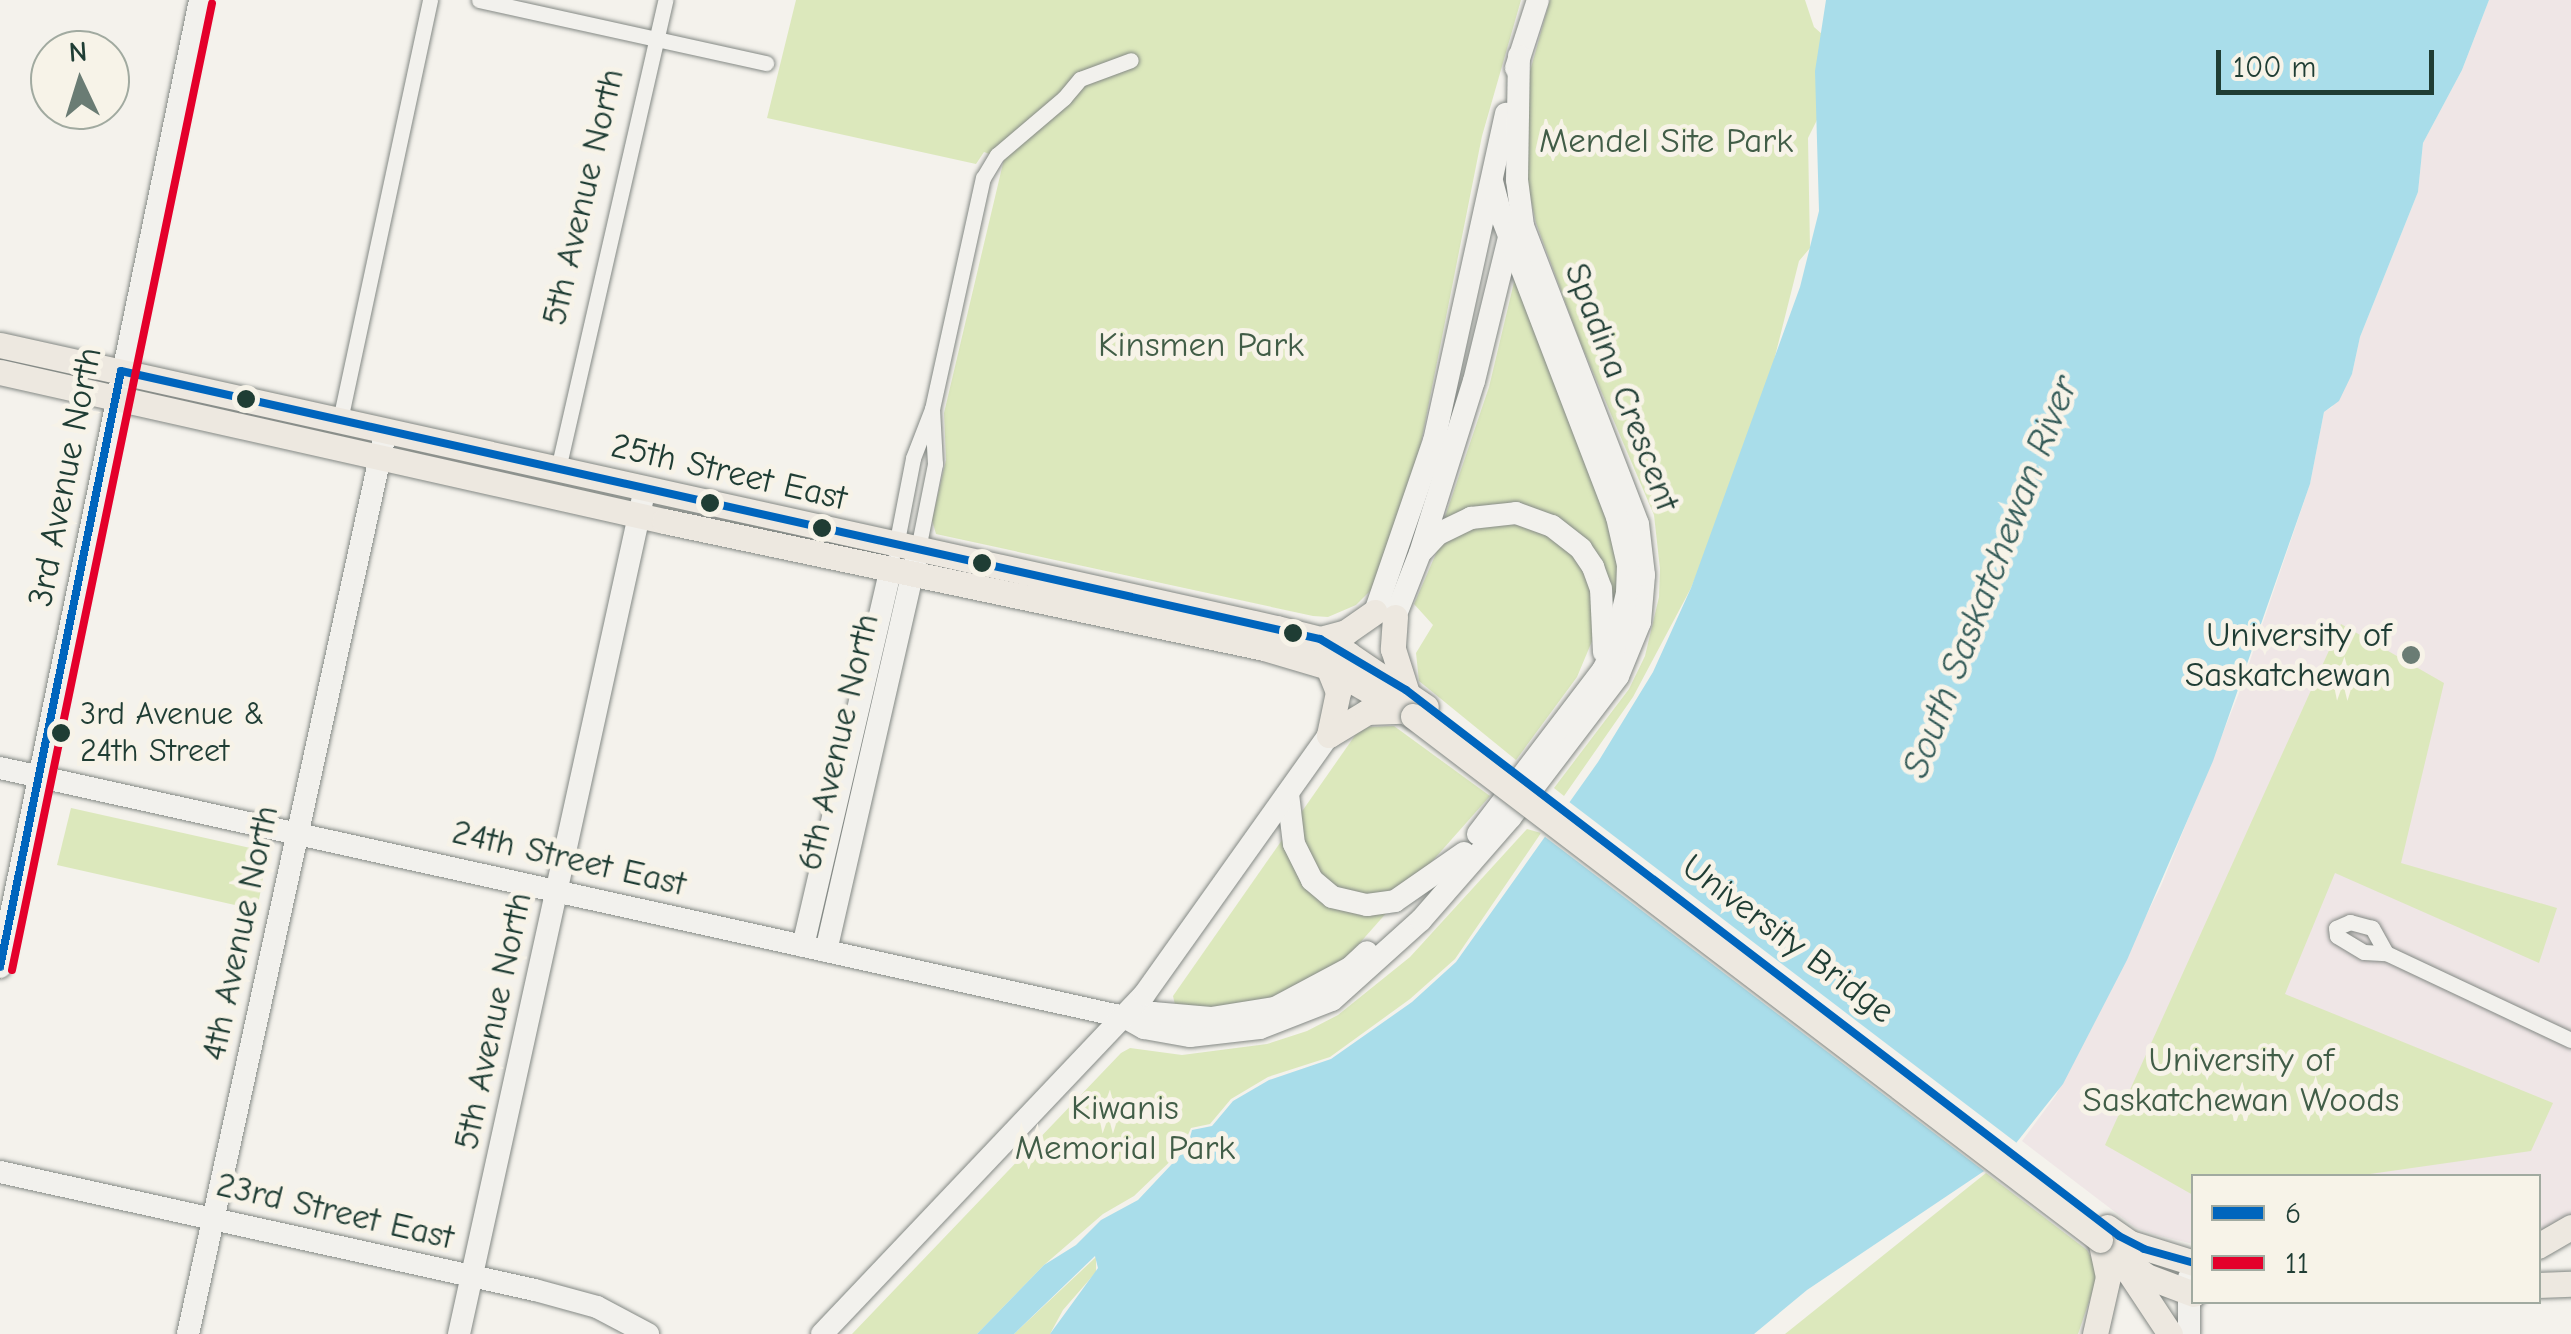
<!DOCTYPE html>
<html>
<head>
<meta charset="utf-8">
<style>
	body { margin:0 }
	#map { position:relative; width:2571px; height:1334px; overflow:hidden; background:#f4f2ec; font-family:"Comic Neue",sans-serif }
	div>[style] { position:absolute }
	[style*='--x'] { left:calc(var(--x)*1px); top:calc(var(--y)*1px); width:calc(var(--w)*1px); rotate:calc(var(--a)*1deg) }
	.built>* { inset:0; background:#efe6e6 }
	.green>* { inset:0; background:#dce8bc }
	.water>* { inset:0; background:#a9ddea }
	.pier>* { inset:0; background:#f4f2ec }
	.roads { filter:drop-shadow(0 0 2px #848985) drop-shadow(0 0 2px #848985) }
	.street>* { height:15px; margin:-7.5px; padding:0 7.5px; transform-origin:7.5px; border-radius:7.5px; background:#f2f1ed }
	.secondary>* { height:22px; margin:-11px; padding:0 11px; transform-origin:11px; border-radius:11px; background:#f2f1ed }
	.primary>* { height:25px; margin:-12.5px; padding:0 12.5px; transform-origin:12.5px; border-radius:12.5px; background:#ede8e0 }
	.bridges { filter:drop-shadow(0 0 2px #848985) drop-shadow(0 0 2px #848985) }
	.primary-bridge>* { height:25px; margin:-12.5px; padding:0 12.5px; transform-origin:12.5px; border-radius:12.5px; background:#ede8e0 }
	.bus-1>* { height:8px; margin:-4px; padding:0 4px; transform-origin:4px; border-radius:4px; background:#0065bd }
	.bus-2>* { height:8px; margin:-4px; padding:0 4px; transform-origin:4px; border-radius:4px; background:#e4002b }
	.dots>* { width:28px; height:28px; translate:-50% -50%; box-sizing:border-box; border:5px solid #f7f3e8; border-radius:50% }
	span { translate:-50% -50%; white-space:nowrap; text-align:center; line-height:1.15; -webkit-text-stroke:10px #f7f3e8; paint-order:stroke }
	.bus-label { font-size:32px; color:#1f3d34 }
	.left { translate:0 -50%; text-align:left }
	.park-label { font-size:35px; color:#415d47 }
	.street-label { font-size:35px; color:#1f3d34 }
	.poi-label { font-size:35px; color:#1f3d34 }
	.right { translate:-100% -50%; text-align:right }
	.water-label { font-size:38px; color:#345b58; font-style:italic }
	.legend { position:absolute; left:2191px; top:1174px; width:350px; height:130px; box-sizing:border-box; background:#f7f3e8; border:2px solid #a1aaa0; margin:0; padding:12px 18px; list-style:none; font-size:30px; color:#1f3d34 }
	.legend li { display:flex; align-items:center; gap:20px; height:50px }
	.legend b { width:50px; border:2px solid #a1aaa0 }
	.north { position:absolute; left:30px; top:30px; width:100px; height:100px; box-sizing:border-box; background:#f7f3e8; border:2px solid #a1aaa0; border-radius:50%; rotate:356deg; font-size:28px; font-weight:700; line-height:40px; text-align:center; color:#1f3d34 }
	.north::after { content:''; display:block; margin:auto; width:35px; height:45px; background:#6a7c74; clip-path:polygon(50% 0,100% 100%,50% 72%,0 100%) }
	.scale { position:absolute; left:2216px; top:50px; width:218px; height:45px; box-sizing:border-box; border:5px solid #1f3d34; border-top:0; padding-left:12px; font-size:30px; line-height:35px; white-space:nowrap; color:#1f3d34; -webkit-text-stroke:8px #f7f3e8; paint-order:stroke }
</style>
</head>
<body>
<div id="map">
	<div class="built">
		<i style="clip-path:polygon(2489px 0,2571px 0,2571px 1228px,2539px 1230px,2538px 1176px,2194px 1176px,2193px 1244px,2156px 1235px,2136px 1228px,2022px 1141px,2056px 1095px,2161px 886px,2239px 693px,2310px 484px,2324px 412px,2332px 407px,2352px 374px,2360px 337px,2418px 192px,2423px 143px,2462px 70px)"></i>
	</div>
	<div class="green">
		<i style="clip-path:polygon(796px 0,1521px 0,1482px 136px,1420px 448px,1373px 588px,1356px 605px,1328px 617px,1313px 616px,936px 534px,932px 520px,946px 460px,944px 413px,1004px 159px,984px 152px,976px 164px,767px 118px)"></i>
		<i style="clip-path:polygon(1550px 0,1805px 0,1814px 27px,1832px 43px,1820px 114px,1808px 138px,1810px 248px,1799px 261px,1759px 420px,1691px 588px,1633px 697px,1564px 796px,1554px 788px,1629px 689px,1645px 656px,1659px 597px,1660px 569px,1654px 515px,1579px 339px,1536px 223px,1526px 177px,1525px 89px)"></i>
		<i style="clip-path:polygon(1515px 278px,1617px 547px,1619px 585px,1612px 618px,1554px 516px,1524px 505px,1493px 504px,1444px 520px,1489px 387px)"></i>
		<i style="clip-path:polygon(1531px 524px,1572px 550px,1593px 586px,1595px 634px,1577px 677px,1516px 760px,1419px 681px,1416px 653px,1433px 625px,1414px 604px,1438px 549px,1454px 535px,1472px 525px)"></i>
		<i style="clip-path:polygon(2341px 624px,2444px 683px,2401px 863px,2557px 908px,2539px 963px,2335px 873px,2285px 994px,2553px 1103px,2531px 1151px,2356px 1176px,2194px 1176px,2193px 1195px,2105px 1145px)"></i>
		<i style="clip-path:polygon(1394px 726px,1490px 796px,1342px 963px,1296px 991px,1246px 1006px,1176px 1009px,1173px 996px,1356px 734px,1368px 727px)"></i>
		<i style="clip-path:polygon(71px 808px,268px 852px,257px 910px,57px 865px)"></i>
		<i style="clip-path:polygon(1527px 829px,1541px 833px,1455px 959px,1410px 999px,1330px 1057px,1268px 1077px,1231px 1099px,1210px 1124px,1191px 1128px,1181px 1151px,1134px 1196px,1103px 1214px,1044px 1265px,977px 1334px,852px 1334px,1121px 1053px,1130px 1048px,1182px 1055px,1267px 1044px,1307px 1031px,1338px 1015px,1410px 957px)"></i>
		<i style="clip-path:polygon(1986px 1173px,2087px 1250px,2099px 1272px,2078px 1334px,1785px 1334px)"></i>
		<i style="clip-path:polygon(1096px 1257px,1096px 1272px,1063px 1310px,1050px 1334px,1014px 1334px)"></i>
	</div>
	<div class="water">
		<i style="clip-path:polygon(1826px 0,2489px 0,2462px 70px,2423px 143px,2418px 192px,2360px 337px,2352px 374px,2339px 401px,2324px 412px,2310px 484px,2213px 761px,2127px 960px,2063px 1084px,2005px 1157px,1807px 1290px,1754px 1334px,1050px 1334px,1098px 1268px,1095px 1256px,1014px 1334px,977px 1334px,1044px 1265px,1076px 1245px,1101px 1220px,1138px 1200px,1187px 1148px,1192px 1130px,1212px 1126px,1233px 1101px,1269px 1080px,1331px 1059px,1412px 1002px,1456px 962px,1598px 762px,1653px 672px,1691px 588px,1800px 287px,1819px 211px,1815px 71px)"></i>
	</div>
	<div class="pier">
		<i style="clip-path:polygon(1564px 798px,2022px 1147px,1988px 1174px,1540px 833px)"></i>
	</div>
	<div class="roads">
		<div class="street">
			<i style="--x:479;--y:0;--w:294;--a:12.4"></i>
			<i style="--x:340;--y:420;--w:430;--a:-77.9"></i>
			<i style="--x:558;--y:469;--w:481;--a:-77.1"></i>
			<i style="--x:918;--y:549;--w:87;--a:-78.7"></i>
			<i style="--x:935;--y:464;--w:55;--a:-93.1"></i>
			<i style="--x:895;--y:551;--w:95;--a:-79"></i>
			<i style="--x:913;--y:458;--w:53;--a:-68.8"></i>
			<i style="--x:932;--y:409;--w:237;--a:-77.6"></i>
			<i style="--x:983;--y:178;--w:27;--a:-59"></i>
			<i style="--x:997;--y:155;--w:88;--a:-40.4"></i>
			<i style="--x:1064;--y:98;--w:25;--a:-50"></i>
			<i style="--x:1080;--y:79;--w:54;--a:-20.4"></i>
			<i style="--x:2386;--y:953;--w:29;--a:-119"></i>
			<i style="--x:2372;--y:928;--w:23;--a:-165"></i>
			<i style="--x:2350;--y:922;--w:15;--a:157"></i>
			<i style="--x:2336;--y:928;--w:8;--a:83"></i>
			<i style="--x:2337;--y:936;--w:31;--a:31"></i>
			<i style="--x:2364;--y:952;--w:22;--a:3"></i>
			<i style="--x:2386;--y:953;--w:204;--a:25.2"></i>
		</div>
		<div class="secondary">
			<i style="--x:1516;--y:68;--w:71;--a:-72.1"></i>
			<i style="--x:1423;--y:550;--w:22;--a:-47"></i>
			<i style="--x:1438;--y:534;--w:37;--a:-26"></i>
			<i style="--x:1471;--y:518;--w:45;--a:-6.3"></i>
			<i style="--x:1516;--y:513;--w:38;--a:20"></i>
			<i style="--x:1552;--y:526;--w:37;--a:38"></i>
			<i style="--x:1581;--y:549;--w:22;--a:56"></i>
			<i style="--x:1593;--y:567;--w:23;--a:70"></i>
			<i style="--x:1601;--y:589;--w:63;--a:87.3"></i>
			<i style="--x:1375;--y:612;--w:181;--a:-71"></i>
			<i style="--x:1434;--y:441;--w:335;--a:-77.6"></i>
			<i style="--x:1395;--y:617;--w:69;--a:-68.7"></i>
			<i style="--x:1420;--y:553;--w:180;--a:-72.6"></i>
			<i style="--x:1474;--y:381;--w:152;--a:-76.3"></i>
			<i style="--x:0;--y:768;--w:1151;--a:12.49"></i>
			<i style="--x:1124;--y:1017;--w:23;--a:29"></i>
			<i style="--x:1144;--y:1028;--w:47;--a:9.9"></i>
			<i style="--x:1190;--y:1036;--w:70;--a:-6.5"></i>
			<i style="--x:1260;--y:1028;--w:77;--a:-21.3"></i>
			<i style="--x:1332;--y:1000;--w:120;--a:-42"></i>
			<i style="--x:1421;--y:920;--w:135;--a:-48.9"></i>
			<i style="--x:1510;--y:818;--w:178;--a:-52.7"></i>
			<i style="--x:1618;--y:676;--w:58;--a:-67.8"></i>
			<i style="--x:1640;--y:622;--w:47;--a:-85.1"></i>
			<i style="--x:1644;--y:575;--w:51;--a:-96.7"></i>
			<i style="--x:1638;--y:524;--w:319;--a:-111.1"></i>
			<i style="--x:1523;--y:226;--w:46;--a:-97.4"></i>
			<i style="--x:1517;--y:180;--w:124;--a:-89.1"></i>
			<i style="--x:1288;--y:794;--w:50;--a:83.2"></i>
			<i style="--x:1294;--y:844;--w:40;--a:63.4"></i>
			<i style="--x:1312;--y:880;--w:26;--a:40"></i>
			<i style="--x:1332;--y:897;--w:36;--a:13"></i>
			<i style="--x:1367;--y:905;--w:28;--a:-8"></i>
			<i style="--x:1395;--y:901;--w:84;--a:-34.8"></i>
			<i style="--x:1478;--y:834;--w:206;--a:-52.7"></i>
			<i style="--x:1603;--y:670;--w:25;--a:-63"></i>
			<i style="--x:1614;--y:648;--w:57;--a:-76.7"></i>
			<i style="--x:1627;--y:593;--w:28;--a:-88"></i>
			<i style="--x:1628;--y:565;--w:49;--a:-102.9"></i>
			<i style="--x:1617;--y:517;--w:324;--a:-111"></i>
			<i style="--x:1501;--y:215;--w:35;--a:-105"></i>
			<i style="--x:803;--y:946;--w:387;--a:-76.9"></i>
			<i style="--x:826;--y:951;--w:412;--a:-77.1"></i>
			<i style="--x:0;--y:967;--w:987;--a:-78.31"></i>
			<i style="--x:1124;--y:1017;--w:29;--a:-8"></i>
			<i style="--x:1153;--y:1013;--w:58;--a:4.9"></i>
			<i style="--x:1211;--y:1018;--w:65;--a:-8.9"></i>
			<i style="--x:1275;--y:1008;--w:85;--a:-28.1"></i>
			<i style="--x:1350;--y:968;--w:23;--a:-43"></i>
			<i style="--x:0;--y:1172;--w:548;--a:12.44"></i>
			<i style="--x:535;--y:1290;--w:64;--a:15.3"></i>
			<i style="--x:597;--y:1307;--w:58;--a:27.9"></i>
			<i style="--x:2189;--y:1278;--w:56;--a:90"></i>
			<i style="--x:188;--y:1334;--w:925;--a:-77.65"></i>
			<i style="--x:459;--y:1334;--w:857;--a:-77.6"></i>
			<i style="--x:822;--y:1334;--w:468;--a:-46.5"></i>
			<i style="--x:1144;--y:995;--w:319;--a:-54.6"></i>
		</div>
		<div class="primary">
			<i style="--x:0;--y:345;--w:1308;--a:12.5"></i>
			<i style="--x:1277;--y:628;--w:44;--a:14.3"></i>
			<i style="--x:1320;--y:639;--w:32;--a:28"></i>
			<i style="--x:1348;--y:654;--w:94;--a:34.2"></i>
			<i style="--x:0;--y:372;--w:681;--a:12.65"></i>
			<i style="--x:664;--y:521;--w:613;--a:11.95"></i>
			<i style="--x:1264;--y:648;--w:67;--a:16.5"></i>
			<i style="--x:1328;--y:667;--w:98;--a:30"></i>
			<i style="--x:1395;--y:617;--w:32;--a:94"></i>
			<i style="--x:1393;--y:649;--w:43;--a:72.4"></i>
			<i style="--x:1320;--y:639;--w:27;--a:-15"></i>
			<i style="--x:1346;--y:632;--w:35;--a:-35"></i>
			<i style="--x:1328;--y:667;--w:27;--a:68"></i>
			<i style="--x:1338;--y:692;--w:44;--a:101.8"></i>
			<i style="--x:1329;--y:735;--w:44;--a:-31.2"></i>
			<i style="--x:1367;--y:712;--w:35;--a:-2"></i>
			<i style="--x:2107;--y:1227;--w:28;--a:35"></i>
			<i style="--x:2130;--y:1243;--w:67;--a:17.4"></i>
			<i style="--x:2100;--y:1240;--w:58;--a:38"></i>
			<i style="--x:2146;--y:1276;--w:51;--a:20.6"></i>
			<i style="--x:2538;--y:1246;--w:38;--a:-30"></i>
			<i style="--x:2129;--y:1272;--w:74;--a:56.5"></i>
			<i style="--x:2538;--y:1285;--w:33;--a:-2"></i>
			<i style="--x:2095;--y:1334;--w:58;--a:-77.2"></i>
			<i style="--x:2108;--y:1277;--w:38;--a:-102"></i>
		</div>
	</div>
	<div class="bridges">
		<div class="primary-bridge">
			<i style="--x:1413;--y:716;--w:864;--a:37.33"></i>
		</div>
	</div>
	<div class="bus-1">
		<i style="--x:0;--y:967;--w:608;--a:-78.52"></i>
		<i style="--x:121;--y:371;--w:1229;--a:12.6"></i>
		<i style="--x:1320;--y:639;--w:100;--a:30.7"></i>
		<i style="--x:1406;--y:690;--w:898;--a:37.44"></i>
		<i style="--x:2119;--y:1236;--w:28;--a:27"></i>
		<i style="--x:2144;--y:1249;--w:52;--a:15.6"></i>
	</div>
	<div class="bus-2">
		<i style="--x:12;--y:970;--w:987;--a:-78.31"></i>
	</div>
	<div class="dots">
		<i style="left:246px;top:399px;background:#1f3d34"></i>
		<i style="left:710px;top:503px;background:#1f3d34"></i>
		<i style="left:822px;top:528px;background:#1f3d34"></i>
		<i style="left:982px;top:563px;background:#1f3d34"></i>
		<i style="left:1293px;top:633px;background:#1f3d34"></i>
		<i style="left:2411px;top:655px;background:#6a7c74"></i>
		<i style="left:61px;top:733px;background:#1f3d34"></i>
	</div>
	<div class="bus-label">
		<span class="left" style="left:80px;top:733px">3rd Avenue &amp;<br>24th Street</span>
	</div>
	<div class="park-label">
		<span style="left:1666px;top:141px">Mendel Site Park</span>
		<span style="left:1201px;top:345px">Kinsmen Park</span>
		<span style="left:2241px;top:1080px">University of<br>Saskatchewan Woods</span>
		<span style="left:1125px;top:1128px">Kiwanis<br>Memorial Park</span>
	</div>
	<div class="street-label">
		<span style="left:583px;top:197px;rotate:-77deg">5th Avenue North</span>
		<span style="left:1622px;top:387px;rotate:69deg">Spadina Crescent</span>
		<span style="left:729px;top:472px;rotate:13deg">25th Street East</span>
		<span style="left:65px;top:477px;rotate:-79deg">3rd Avenue North</span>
		<span style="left:838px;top:742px;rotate:-77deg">6th Avenue North</span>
		<span style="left:569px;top:858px;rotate:13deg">24th Street East</span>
		<span style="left:240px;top:933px;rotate:-78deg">4th Avenue North</span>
		<span style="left:1788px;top:939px;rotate:37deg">University Bridge</span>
		<span style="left:493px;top:1021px;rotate:-78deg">5th Avenue North</span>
		<span style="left:335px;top:1211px;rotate:13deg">23rd Street East</span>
	</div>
	<div class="poi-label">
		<span class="right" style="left:2391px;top:655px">University of<br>Saskatchewan</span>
	</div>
	<div class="water-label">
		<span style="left:1991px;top:577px;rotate:-69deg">South Saskatchewan River</span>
	</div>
	<ul class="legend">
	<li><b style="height:12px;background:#0065bd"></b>6</li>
	<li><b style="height:12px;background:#e4002b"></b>11</li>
	</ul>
	<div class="north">N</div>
	<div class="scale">100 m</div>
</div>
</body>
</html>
